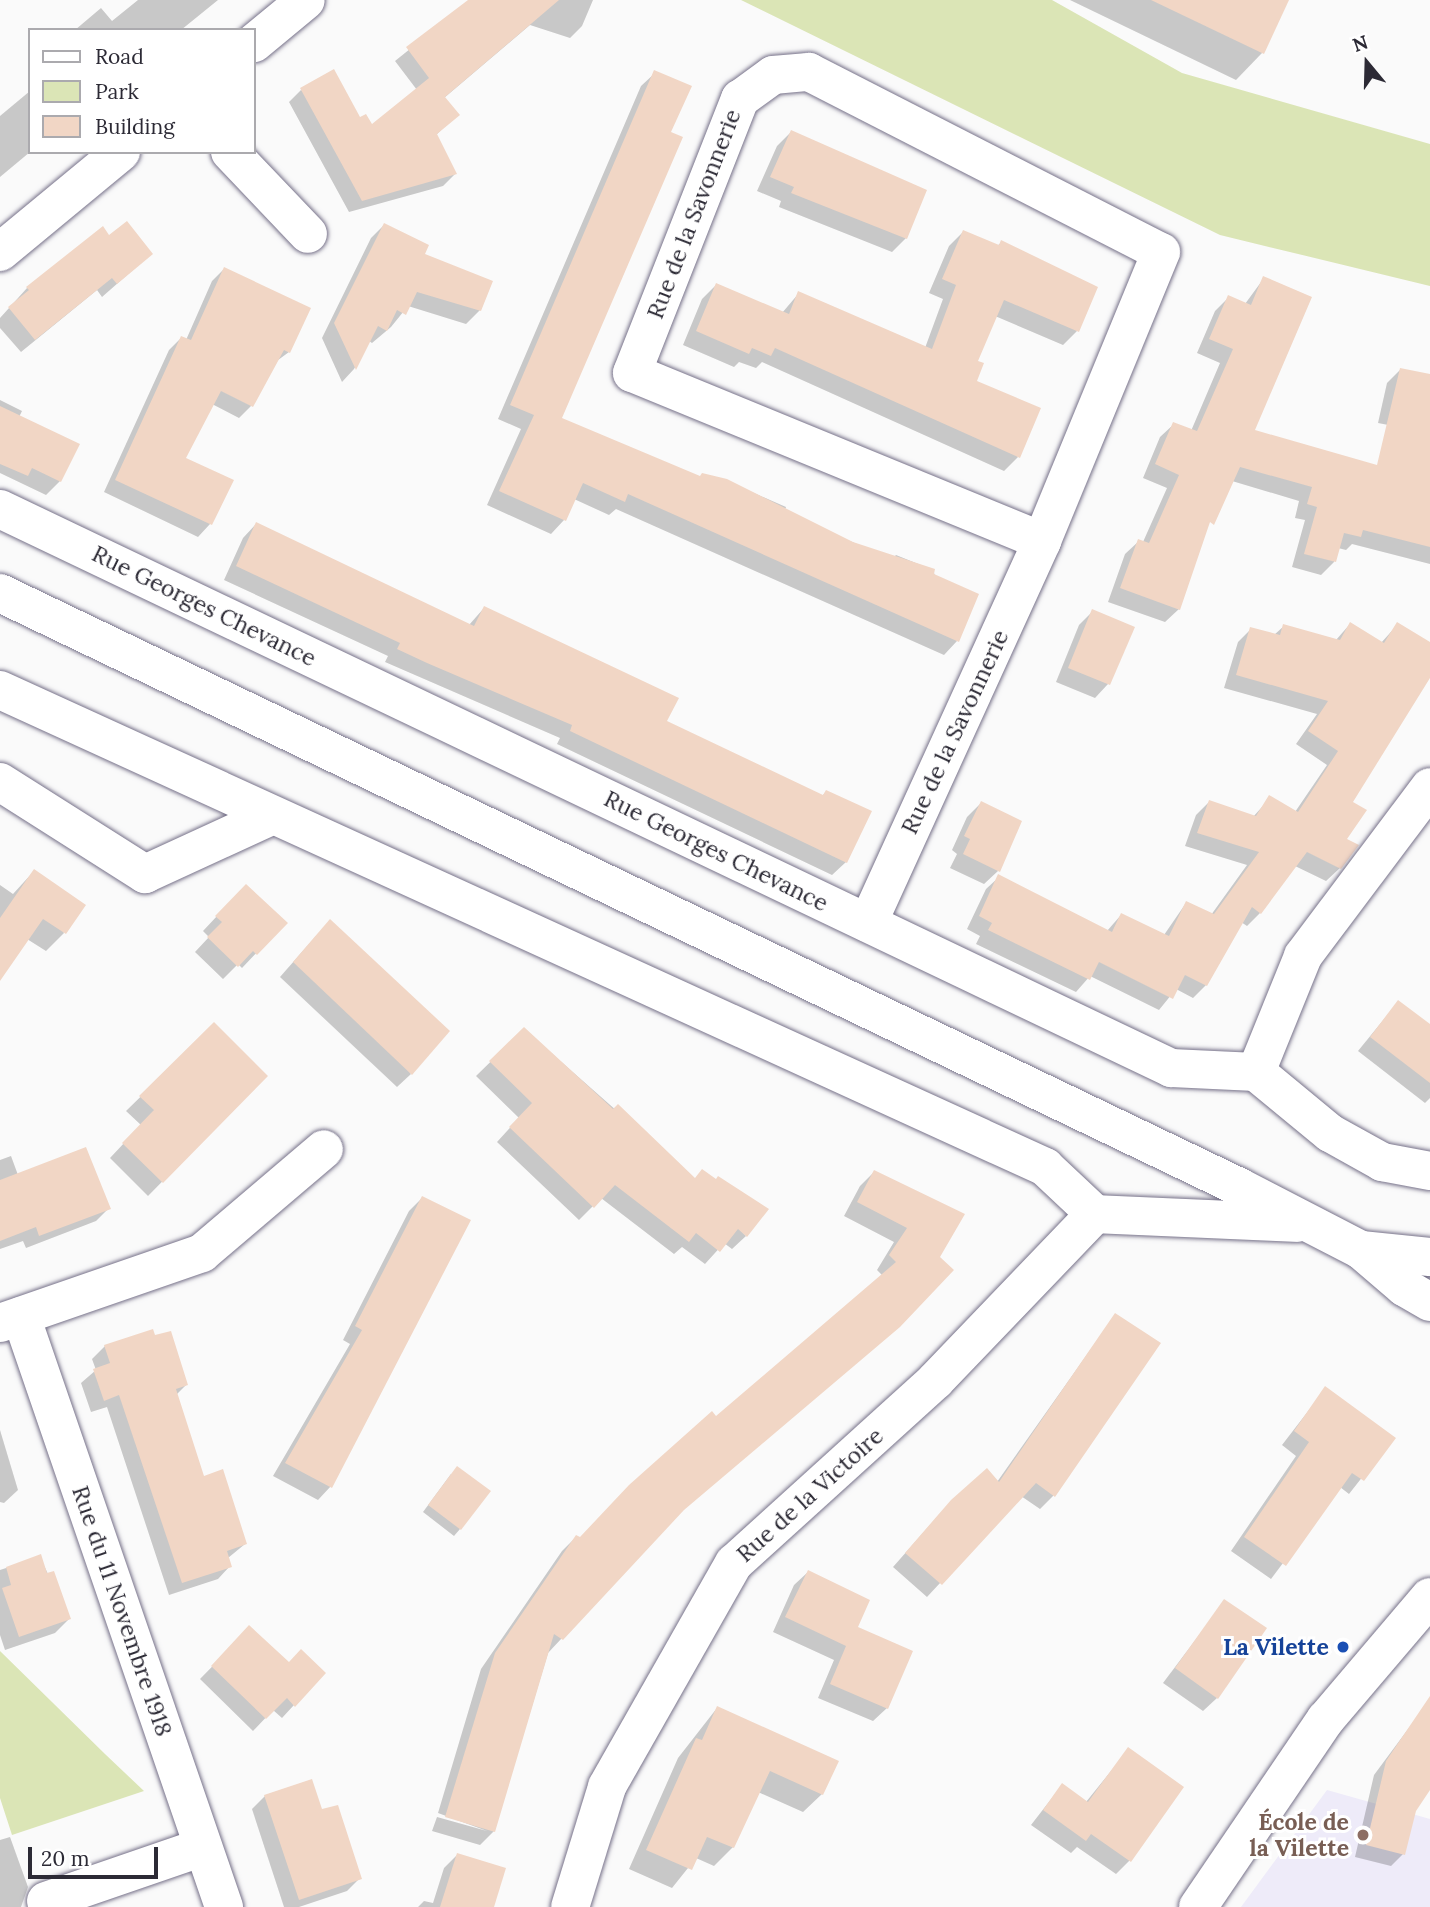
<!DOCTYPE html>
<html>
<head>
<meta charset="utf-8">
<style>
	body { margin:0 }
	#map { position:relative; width:1430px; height:1907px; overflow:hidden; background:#fafafa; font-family:Lora,serif }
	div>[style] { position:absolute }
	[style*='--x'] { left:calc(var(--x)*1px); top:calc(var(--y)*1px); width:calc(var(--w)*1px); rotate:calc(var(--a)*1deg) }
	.built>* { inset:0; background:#eeebf9 }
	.green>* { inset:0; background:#dbe5b6 }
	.shadow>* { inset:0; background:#0003 }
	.building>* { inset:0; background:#f1d6c5 }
	.roads { filter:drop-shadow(0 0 2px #767189) drop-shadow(0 0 2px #767189) }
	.minor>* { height:38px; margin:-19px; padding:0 19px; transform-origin:19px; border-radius:19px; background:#fff }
	.major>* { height:38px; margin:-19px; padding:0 19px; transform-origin:19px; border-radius:19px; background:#fff }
	.dots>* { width:19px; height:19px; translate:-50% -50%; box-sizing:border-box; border:4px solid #fff; border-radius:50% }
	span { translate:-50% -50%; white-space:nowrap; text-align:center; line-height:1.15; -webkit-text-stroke:6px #fff; paint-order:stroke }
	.street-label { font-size:23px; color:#2c2a35 }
	.transit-label { font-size:23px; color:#164399; font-weight:700 }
	.right { translate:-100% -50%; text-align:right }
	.education-label { font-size:23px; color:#785e54; font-weight:700 }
	.legend { position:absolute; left:28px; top:28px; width:228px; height:126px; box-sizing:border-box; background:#fff; border:2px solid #abaaae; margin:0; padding:9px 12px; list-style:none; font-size:21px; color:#2c2a35 }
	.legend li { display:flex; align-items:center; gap:14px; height:35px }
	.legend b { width:35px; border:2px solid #abaaae }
	.north { position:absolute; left:1332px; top:28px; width:70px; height:70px; -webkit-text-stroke:5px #fff; paint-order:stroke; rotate:341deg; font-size:19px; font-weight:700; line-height:28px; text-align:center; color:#2c2a35 }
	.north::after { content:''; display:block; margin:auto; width:24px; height:32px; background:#2c2a35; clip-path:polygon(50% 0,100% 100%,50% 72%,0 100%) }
	.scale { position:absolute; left:28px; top:1847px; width:130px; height:32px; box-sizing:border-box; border:4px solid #2c2a35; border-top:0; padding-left:9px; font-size:21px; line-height:24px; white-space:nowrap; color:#2c2a35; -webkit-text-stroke:5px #fff; paint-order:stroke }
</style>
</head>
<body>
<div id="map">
	<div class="built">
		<i style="clip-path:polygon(1327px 1790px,1430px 1819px,1430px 1907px,1241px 1907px)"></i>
	</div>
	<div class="green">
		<i style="clip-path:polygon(741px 0,1052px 0,1182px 73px,1430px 144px,1430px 286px,1220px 235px)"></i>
		<i style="clip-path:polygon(0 1651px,105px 1754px,144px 1791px,12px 1835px,0 1798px)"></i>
	</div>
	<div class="shadow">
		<i style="clip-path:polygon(138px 0,218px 0,181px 30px,75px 30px,101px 8px,112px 21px)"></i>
		<i style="clip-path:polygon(471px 0,593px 0,582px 26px,570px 38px,530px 25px,444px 98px,457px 115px,436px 135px,455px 174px,443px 186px,349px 212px,289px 102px,301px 90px,372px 127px,417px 90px,395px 61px)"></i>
		<i style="clip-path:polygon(1070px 0,1287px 0,1262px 53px,1236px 80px)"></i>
		<i style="clip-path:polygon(655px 73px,669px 133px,560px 419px,699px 478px,726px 481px,786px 507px,784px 513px,892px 559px,896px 555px,933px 570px,957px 641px,944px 655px,616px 509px,609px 515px,574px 499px,564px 520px,551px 534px,487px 505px,521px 429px,498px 419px,641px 86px)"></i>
		<i style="clip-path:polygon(30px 91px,30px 152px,0 177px,0 116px)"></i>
		<i style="clip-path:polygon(791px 132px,906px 238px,892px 252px,779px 207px,781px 201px,757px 191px,777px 146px)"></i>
		<i style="clip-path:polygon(384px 225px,480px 310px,466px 324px,408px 306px,391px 327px,372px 343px,369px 341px,354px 369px,342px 382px,322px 338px,371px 238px)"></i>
		<i style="clip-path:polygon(963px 232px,997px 246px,1002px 242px,1096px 288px,1077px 331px,1063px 345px,995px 316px,975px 362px,974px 382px,1018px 457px,1004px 471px,762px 362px,756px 368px,739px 362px,734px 367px,683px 345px,702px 299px,716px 285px,782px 313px,799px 293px,925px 348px,943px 299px,929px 293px,949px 246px)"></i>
		<i style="clip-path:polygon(109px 237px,151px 254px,102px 297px,97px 290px,21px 352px,0 328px,0 318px,27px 288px)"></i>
		<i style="clip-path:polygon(224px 269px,289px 352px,274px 363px,251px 406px,239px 418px,212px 404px,184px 458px,231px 481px,210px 524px,198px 537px,104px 492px,169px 350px,181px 338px,186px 340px,212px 281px)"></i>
		<i style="clip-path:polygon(1264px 278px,1252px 432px,1430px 481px,1430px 564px,1352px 544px,1346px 550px,1338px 548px,1334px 562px,1321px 575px,1292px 567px,1305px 520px,1295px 518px,1299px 501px,1232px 481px,1204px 532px,1179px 609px,1165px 622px,1108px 602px,1125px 554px,1139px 541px,1143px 542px,1167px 488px,1143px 478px,1160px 437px,1174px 424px,1191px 431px,1220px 363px,1197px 353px,1215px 311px,1228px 298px,1245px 304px)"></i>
		<i style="clip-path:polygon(1401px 369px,1430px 376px,1430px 433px,1378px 423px,1387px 383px)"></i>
		<i style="clip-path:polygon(0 400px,22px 411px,19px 417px,77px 444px,60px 481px,46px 495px,0 473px)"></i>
		<i style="clip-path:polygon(256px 524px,469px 625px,484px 608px,676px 699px,665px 722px,821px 797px,826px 792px,846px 862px,832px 875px,557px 744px,560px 738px,385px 662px,388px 656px,224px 580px,243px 538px)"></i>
		<i style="clip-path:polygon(1093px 611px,1108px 684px,1095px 698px,1056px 682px,1079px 625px)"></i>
		<i style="clip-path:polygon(1350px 624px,1381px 643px,1398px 624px,1430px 644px,1430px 675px,1351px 802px,1340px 868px,1326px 881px,1295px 866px,1260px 913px,1247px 926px,1241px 922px,1206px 985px,1193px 998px,1176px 989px,1159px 1010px,1090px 976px,1076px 992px,976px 944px,980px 936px,967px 929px,986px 889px,999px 877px,1107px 931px,1121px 915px,1164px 935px,1186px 903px,1211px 915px,1247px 865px,1185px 846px,1196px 815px,1209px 802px,1253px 817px,1270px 798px,1295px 812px,1327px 765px,1296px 744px,1317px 714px,1224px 688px,1238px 642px,1251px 629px,1274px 635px,1284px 626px,1336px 640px)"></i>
		<i style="clip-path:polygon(981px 803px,998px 871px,984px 884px,950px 868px,957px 854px,952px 850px,967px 817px)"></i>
		<i style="clip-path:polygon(34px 871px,64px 933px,46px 951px,27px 939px,0 978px,0 885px,13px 894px)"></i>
		<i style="clip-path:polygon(232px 900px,285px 923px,242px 968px,238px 964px,223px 979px,195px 952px,209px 937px,203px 931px)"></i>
		<i style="clip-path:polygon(316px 936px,411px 1074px,397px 1087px,280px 977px)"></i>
		<i style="clip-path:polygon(1398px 1002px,1430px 1026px,1430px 1098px,1425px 1103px,1358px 1051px)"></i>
		<i style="clip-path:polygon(214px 1025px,266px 1076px,148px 1196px,110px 1158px,141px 1125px,126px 1111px)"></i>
		<i style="clip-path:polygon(524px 1029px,694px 1179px,746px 1236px,732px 1249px,724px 1243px,705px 1264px,682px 1247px,674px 1254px,601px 1198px,579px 1220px,497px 1142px,519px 1118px,476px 1076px)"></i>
		<i style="clip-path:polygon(11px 1156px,18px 1175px,109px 1208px,96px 1221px,26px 1248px,23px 1241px,0 1249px,0 1160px)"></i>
		<i style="clip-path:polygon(874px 1172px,938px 1257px,673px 1519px,548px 1653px,494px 1831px,480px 1845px,432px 1831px,437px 1817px,487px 1831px,438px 1813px,481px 1669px,562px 1551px,576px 1537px,576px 1545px,883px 1276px,877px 1270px,894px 1242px,844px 1216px,860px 1186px)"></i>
		<i style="clip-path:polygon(422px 1198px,331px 1486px,318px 1500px,273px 1476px,350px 1344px,343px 1340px,409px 1211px)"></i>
		<i style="clip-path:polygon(1115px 1315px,1053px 1496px,1040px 1509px,1021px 1496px,927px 1597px,893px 1567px,938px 1516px,997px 1482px)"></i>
		<i style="clip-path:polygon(154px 1337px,186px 1385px,176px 1395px,202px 1478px,245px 1544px,228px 1558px,230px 1566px,218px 1579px,169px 1595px,107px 1407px,91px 1412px,81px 1383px,96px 1370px,92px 1359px,105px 1346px)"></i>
		<i style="clip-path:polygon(1326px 1388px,1393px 1438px,1349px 1494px,1340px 1487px,1271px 1579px,1231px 1551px,1296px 1456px,1282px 1445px)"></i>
		<i style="clip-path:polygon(0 1430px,18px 1490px,4px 1503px,0 1502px)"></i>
		<i style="clip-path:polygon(451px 1474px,460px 1529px,454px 1536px,423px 1512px)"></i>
		<i style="clip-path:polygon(40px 1557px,69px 1619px,55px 1633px,5px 1650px,0 1635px,0 1570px)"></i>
		<i style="clip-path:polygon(808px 1572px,855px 1628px,887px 1708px,873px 1721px,818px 1698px,834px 1660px,773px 1632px,794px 1585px)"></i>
		<i style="clip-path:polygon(1224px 1602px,1217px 1698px,1203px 1711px,1163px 1683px)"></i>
		<i style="clip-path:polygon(250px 1628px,294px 1705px,282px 1718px,273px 1710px,253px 1731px,200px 1679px)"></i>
		<i style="clip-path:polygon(717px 1708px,822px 1794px,803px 1812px,758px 1792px,733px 1847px,714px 1866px,696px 1858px,672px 1888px,629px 1869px,678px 1758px)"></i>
		<i style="clip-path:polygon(1420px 1713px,1430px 1719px,1430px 1787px,1414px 1810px,1403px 1854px,1391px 1866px,1355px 1857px,1374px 1775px)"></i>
		<i style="clip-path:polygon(1128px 1750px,1130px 1860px,1116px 1874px,1077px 1847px,1071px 1853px,1031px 1825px,1062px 1785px,1086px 1802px)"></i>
		<i style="clip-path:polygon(265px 1796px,321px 1812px,360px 1878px,347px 1891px,299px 1907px,284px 1907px,252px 1809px)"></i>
		<i style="clip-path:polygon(10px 1837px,28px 1887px,21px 1907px,0 1907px,0 1840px)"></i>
		<i style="clip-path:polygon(457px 1855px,492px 1907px,418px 1907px,424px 1901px,433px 1903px,444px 1868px)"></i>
	</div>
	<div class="building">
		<i style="clip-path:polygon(468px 0,559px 0,445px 97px,460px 115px,437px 134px,457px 174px,362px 201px,300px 88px,334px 69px,360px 117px,366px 114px,372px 124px,429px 78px,406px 47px)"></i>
		<i style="clip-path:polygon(1151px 0,1289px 0,1264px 54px)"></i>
		<i style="clip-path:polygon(654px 70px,692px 86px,671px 132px,683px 137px,562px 418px,700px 476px,702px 473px,727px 479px,853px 542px,935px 569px,934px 574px,979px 594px,959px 642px,628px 494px,625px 502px,583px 483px,566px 521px,499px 491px,534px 415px,510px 405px)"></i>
		<i style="clip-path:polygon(791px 130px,927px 190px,907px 239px,791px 193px,794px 187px,770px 177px)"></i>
		<i style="clip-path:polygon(127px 221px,153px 254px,117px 284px,112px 278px,35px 340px,8px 307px,29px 290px,26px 287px,103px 226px,109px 235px)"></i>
		<i style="clip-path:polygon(384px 223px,429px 245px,425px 254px,493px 281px,481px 311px,417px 292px,406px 315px,397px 310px,387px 331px,378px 326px,356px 370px,334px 323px)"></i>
		<i style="clip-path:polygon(963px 230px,999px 245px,1001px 240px,1098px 287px,1079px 332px,1004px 300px,978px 361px,984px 363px,977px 381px,1041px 408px,1020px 458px,775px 348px,771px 356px,752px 348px,749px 354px,696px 331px,716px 283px,789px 314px,798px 291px,932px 349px,956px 285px,942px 279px)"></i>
		<i style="clip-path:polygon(224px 267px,311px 308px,290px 353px,284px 350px,253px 407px,221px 391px,186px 458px,234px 480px,212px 525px,115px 480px,181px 336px,191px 340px)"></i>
		<i style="clip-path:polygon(1263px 276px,1312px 297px,1255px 430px,1377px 465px,1400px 368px,1430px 374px,1430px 547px,1363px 530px,1361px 537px,1344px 533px,1336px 562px,1304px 554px,1317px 507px,1307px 504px,1312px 487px,1240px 467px,1214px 525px,1210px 522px,1180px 610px,1120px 588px,1138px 539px,1149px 543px,1179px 475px,1155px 464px,1173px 422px,1197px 431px,1233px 349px,1209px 339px,1228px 295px,1251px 305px)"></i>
		<i style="clip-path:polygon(0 406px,80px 444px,61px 482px,32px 468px,28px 476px,0 464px)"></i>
		<i style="clip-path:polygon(256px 522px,474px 626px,484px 606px,679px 698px,667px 721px,823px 795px,826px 790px,872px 811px,847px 863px,570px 731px,572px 725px,427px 663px,397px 649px,400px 643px,236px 566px)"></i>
		<i style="clip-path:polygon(1092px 609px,1135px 627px,1110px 685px,1068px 668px)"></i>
		<i style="clip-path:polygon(1350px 622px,1384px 643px,1397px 622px,1430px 642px,1430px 678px,1353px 802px,1367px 810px,1347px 839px,1359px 845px,1341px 869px,1307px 852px,1261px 914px,1252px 907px,1207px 986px,1185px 975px,1173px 999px,1099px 962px,1090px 980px,988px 930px,992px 923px,979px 916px,998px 874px,1112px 932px,1121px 913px,1169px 936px,1186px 901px,1214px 914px,1259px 852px,1197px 833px,1209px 800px,1256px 816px,1269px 795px,1298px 812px,1338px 751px,1308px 731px,1328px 701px,1236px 675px,1250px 627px,1280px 635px,1283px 624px,1340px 640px)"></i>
		<i style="clip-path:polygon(981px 801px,1022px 821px,1000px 872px,963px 854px,970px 839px,964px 836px)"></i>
		<i style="clip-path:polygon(34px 869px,86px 905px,66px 934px,43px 919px,0 981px,0 918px)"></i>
		<i style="clip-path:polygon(246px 884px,288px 923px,257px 955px,253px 951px,238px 967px,207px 937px,222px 922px,215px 916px)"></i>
		<i style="clip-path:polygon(330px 919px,450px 1031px,412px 1075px,293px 962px)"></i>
		<i style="clip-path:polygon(1398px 1000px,1430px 1024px,1430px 1083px,1370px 1037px)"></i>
		<i style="clip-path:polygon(214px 1022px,268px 1076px,163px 1183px,122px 1143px,154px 1110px,139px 1096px)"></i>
		<i style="clip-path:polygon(524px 1027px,613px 1109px,618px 1104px,695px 1178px,702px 1169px,716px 1179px,718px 1176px,769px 1209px,747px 1237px,738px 1229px,720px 1252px,696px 1233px,689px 1242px,615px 1185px,594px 1208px,509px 1127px,532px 1103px,489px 1061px)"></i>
		<i style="clip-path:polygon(86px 1147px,111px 1209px,39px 1236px,36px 1227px,0 1241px,0 1180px)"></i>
		<i style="clip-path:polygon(874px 1170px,965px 1214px,940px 1257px,954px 1270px,900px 1327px,684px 1510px,563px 1640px,554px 1634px,495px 1832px,445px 1817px,495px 1653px,576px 1535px,580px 1537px,629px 1485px,712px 1411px,716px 1416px,896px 1262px,889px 1255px,907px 1228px,857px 1202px)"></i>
		<i style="clip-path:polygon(422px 1196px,471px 1220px,332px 1488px,285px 1463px,362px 1330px,355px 1326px)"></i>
		<i style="clip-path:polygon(1115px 1313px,1161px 1343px,1055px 1497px,1036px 1483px,942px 1585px,905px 1553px,951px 1500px,987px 1468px,999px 1482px)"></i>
		<i style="clip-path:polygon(153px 1329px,155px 1335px,171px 1331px,188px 1385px,176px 1389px,204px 1476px,223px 1469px,247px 1544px,227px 1551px,232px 1567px,182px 1583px,119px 1395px,104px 1401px,93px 1369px,110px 1363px,104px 1345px)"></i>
		<i style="clip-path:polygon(1325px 1386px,1396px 1438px,1364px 1481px,1352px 1473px,1286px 1566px,1244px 1537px,1309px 1442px,1294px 1431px)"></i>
		<i style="clip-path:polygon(457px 1466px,491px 1491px,461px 1530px,428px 1505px)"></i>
		<i style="clip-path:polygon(41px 1554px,47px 1573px,54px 1571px,71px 1619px,19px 1637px,2px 1588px,11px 1585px,6px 1567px)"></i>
		<i style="clip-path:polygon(808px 1570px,870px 1600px,858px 1627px,913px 1651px,888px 1709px,830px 1684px,846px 1646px,785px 1617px)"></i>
		<i style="clip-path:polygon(1224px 1599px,1267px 1628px,1218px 1699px,1175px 1668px)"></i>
		<i style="clip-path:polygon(249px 1625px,289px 1662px,301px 1649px,326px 1673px,295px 1707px,287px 1698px,266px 1719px,211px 1666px)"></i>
		<i style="clip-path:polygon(1430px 1696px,1430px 1790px,1416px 1811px,1405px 1855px,1366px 1845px,1386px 1761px)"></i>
		<i style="clip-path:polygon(717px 1706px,839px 1761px,823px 1795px,770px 1771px,734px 1848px,707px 1837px,692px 1870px,646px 1850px,696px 1738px,702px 1740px)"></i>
		<i style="clip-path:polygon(1128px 1747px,1184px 1787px,1131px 1862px,1091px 1834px,1086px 1841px,1043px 1810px,1062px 1783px,1088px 1802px)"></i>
		<i style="clip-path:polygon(312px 1779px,322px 1809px,338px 1805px,362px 1879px,299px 1900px,264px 1795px)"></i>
		<i style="clip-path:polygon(457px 1853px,506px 1868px,494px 1907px,440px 1907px)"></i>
	</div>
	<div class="roads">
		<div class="minor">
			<i style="--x:254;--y:43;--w:67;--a:-39.6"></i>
			<i style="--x:230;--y:152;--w:113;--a:46.4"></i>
			<i style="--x:0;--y:252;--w:157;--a:-39.6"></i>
			<i style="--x:0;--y:509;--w:1298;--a:25.52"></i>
			<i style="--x:1171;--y:1068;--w:85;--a:2.7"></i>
			<i style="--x:1256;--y:1072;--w:96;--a:39.5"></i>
			<i style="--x:1330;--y:1133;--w:60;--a:29.1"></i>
			<i style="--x:1382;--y:1162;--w:49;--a:10.6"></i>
			<i style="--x:0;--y:690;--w:1149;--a:24.53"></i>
			<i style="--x:1045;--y:1167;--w:69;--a:43.2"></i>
			<i style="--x:1095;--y:1214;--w:231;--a:133.8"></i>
			<i style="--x:935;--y:1381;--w:271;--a:137.8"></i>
			<i style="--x:734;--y:1563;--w:257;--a:119.6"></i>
			<i style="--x:607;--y:1787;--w:126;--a:107.1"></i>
			<i style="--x:0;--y:782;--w:172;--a:32.4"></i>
			<i style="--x:145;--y:874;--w:136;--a:-24.7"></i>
			<i style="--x:868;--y:923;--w:420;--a:-65.5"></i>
			<i style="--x:1042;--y:541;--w:443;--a:-157.7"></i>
			<i style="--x:632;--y:373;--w:295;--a:-68.5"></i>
			<i style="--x:740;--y:99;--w:41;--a:-36"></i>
			<i style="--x:773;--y:75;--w:36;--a:-5"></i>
			<i style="--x:809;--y:72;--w:395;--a:27.1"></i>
			<i style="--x:1161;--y:252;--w:313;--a:112.4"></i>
			<i style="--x:1256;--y:1072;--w:125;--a:-67.9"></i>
			<i style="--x:1303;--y:956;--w:211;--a:-53.1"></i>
			<i style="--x:21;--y:1316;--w:625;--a:71.04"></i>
			<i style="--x:0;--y:1323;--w:214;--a:-19.1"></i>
			<i style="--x:202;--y:1253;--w:160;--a:-40.4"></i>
			<i style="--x:46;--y:1901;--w:166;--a:-19"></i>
		</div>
		<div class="major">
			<i style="--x:0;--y:593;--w:1374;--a:25.61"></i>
			<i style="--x:1239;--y:1187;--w:137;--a:27.3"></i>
			<i style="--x:1361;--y:1250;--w:57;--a:40.7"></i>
			<i style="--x:1404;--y:1287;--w:30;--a:30"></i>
			<i style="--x:1095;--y:1214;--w:203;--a:2.5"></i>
			<i style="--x:1361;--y:1250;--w:69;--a:5.8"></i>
			<i style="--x:1198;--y:1907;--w:227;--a:-55.8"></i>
			<i style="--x:1326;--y:1719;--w:160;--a:-49.6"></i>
		</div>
	</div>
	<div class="dots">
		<i style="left:1343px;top:1647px;background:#1a4fb4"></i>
		<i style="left:1363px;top:1835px;background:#8d6e63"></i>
	</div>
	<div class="street-label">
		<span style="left:694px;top:214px;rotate:-69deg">Rue de la Savonnerie</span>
		<span style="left:204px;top:606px;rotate:26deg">Rue Georges Chevance</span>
		<span style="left:955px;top:732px;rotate:-65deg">Rue de la Savonnerie</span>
		<span style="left:716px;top:851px;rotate:26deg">Rue Georges Chevance</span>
		<span style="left:810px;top:1495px;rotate:-42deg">Rue de la Victoire</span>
		<span style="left:122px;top:1611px;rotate:71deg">Rue du 11 Novembre 1918</span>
	</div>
	<div class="transit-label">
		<span class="right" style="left:1329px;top:1647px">La Vilette</span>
	</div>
	<div class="education-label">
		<span class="right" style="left:1349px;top:1835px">École de<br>la Vilette</span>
	</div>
	<ul class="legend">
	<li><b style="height:9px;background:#fff"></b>Road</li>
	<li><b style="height:19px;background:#dbe5b6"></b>Park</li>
	<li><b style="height:19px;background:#f1d6c5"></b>Building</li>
	</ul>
	<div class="north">N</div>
	<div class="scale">20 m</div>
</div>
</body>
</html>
